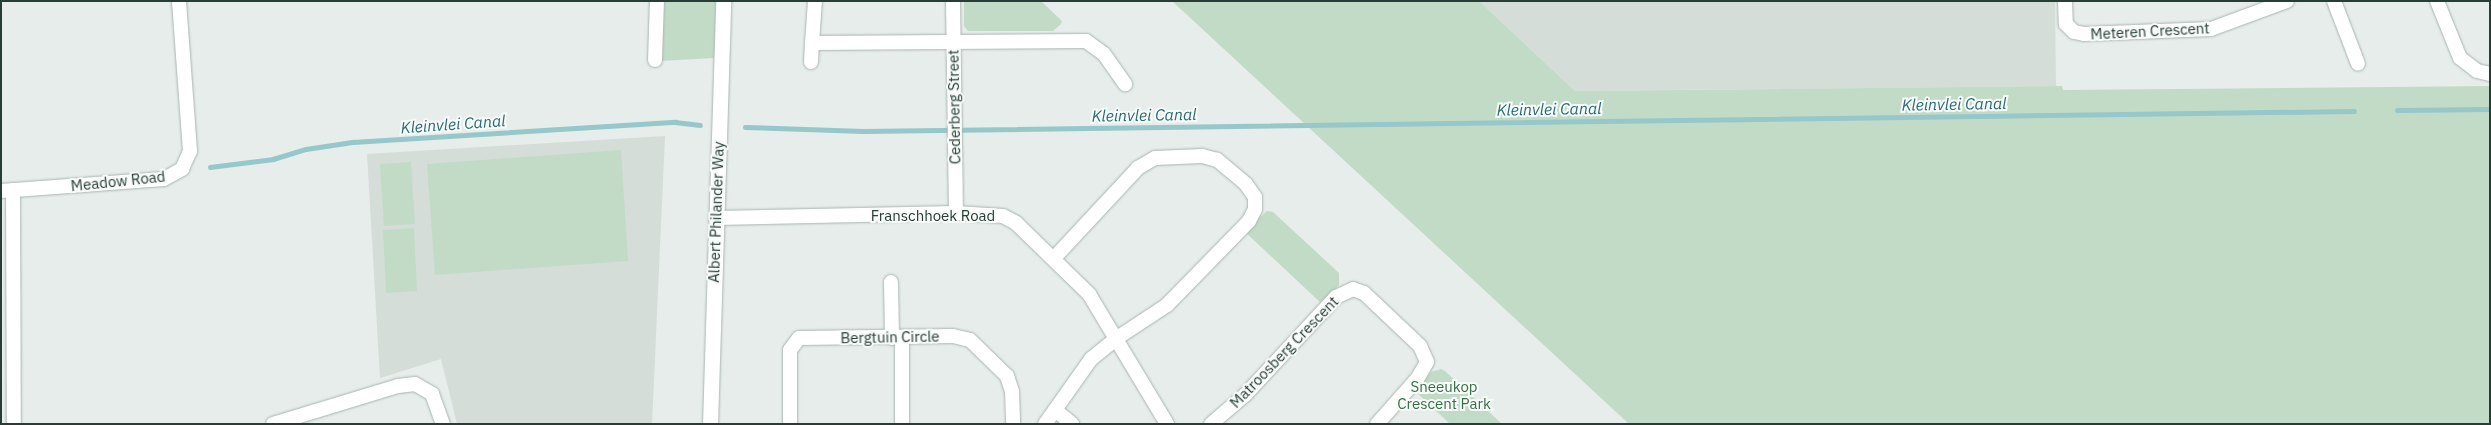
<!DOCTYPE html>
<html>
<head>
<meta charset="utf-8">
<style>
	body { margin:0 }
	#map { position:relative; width:2491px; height:425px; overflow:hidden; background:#e6edea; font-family:"IBM Plex Sans",sans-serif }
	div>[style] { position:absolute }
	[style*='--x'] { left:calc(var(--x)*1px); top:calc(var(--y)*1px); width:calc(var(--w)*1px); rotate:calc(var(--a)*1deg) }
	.built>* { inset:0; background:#d5ddd8 }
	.green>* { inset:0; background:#c2dbc7 }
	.stream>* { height:4.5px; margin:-2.25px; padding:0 2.25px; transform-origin:2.25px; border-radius:2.25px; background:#96c7cb }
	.roads { filter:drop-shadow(0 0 1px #a9b5b0) drop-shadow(0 0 1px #a9b5b0) }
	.minor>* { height:14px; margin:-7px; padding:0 7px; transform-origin:7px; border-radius:7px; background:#fff }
	.tertiary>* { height:15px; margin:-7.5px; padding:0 7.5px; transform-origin:7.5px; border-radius:7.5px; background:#fff }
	span { translate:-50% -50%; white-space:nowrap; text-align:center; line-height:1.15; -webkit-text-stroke:4px #f7faf8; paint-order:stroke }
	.street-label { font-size:15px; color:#273d35 }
	.park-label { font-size:15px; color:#367047 }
	.water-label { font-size:16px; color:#286d73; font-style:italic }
	.frame { position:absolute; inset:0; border:2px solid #273d35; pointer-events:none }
</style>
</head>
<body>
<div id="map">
	<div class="built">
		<i style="clip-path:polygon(1479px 1px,2055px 1px,2056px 86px,1575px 91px)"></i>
		<i style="clip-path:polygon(665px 136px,652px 424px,457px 424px,441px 359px,380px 378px,367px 154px)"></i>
	</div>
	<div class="green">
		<i style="clip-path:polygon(662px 1px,716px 1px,714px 58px,660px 61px)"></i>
		<i style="clip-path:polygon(964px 1px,1041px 1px,1062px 21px,1061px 24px,1053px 31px,968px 31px,964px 26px)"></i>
		<i style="clip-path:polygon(1172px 1px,1479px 1px,1575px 91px,2062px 86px,2063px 90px,2490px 86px,2490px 424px,1629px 424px)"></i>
		<i style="clip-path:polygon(621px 150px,628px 261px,435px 275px,427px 164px)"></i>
		<i style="clip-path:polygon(411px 162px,415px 224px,384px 226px,380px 164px)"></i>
		<i style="clip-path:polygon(1267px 211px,1273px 212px,1339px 273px,1339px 285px,1322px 304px,1244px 231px)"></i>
		<i style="clip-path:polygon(414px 228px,417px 291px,386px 293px,383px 230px)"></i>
		<i style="clip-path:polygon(1441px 369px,1445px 371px,1502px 424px,1450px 424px,1415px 391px,1431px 372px)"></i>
	</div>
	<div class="stream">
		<i style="--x:2397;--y:110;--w:93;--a:-0.6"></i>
		<i style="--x:745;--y:127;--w:118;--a:1.9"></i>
		<i style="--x:863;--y:131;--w:1491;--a:-0.77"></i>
		<i style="--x:210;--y:167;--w:64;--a:-7.2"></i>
		<i style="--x:273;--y:159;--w:34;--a:-17"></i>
		<i style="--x:306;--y:149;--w:48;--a:-8.5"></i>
		<i style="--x:353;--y:142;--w:323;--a:-3.6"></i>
		<i style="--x:675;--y:122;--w:25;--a:7"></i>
	</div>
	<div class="roads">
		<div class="minor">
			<i style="--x:815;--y:1;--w:42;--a:94.1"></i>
			<i style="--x:812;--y:43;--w:274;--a:-0.4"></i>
			<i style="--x:1086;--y:41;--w:22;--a:36"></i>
			<i style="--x:1104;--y:54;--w:37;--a:55"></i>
			<i style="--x:953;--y:1;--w:212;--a:89.2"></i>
			<i style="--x:2065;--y:1;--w:23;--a:88"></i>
			<i style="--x:2066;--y:24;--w:11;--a:45"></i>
			<i style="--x:2074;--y:32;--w:10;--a:11"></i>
			<i style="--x:2084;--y:34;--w:127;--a:-2.3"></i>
			<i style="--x:2211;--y:29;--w:81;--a:-20.2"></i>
			<i style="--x:2334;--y:1;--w:67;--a:69.1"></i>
			<i style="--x:2437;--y:1;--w:61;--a:68"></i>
			<i style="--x:2460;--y:58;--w:21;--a:37"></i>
			<i style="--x:2477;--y:71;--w:13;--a:13"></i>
			<i style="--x:655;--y:60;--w:59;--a:-88.1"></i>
			<i style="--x:811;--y:62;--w:19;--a:-87"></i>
			<i style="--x:13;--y:190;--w:234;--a:89.8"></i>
			<i style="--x:1;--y:191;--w:163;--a:-4.2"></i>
			<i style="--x:164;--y:179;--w:21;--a:-29"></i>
			<i style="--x:182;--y:169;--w:20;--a:-66"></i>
			<i style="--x:190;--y:151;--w:150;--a:-94.2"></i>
			<i style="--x:716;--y:218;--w:240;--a:-1.2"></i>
			<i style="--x:956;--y:213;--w:47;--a:3.7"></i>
			<i style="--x:1003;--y:216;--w:15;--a:28"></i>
			<i style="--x:1016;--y:223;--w:102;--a:44.2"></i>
			<i style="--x:1089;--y:294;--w:152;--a:59"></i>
			<i style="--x:891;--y:282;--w:56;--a:89"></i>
			<i style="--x:902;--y:338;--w:86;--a:90"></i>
			<i style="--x:1055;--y:410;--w:22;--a:39"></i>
			<i style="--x:273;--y:424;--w:131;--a:-16.9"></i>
			<i style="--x:398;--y:386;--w:17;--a:-7"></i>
			<i style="--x:415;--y:384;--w:20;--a:30"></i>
			<i style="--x:432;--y:394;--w:32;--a:70"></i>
			<i style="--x:790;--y:424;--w:74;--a:-90"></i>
			<i style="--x:790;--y:350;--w:15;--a:-53"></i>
			<i style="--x:799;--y:338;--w:154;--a:-0.7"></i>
			<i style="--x:953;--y:336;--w:17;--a:13"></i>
			<i style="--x:970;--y:340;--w:52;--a:44.2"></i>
			<i style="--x:1007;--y:376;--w:16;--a:72"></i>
			<i style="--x:1012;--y:391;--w:33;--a:88"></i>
			<i style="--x:1045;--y:424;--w:80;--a:-54.7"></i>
			<i style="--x:1091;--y:359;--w:33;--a:-39"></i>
			<i style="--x:1117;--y:338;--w:60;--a:-33.4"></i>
			<i style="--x:1167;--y:305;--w:117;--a:-45.7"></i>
			<i style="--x:1249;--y:221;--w:13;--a:-63"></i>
			<i style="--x:1255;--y:209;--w:12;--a:-90"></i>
			<i style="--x:1255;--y:197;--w:16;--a:-125"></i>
			<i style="--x:1246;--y:184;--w:38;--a:-140"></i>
			<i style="--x:1217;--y:160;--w:16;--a:-165"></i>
			<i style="--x:1202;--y:156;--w:47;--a:177.6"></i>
			<i style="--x:1155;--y:158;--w:20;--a:150"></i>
			<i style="--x:1138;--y:168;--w:123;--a:133"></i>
			<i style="--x:1211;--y:424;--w:45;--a:-40.5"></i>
			<i style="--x:1245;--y:395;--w:134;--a:-47.1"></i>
			<i style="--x:1336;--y:297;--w:19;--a:-25"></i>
			<i style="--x:1353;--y:289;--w:12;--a:20"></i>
			<i style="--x:1364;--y:293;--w:77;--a:43.4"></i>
			<i style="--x:1420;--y:346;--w:17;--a:66"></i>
			<i style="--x:1427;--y:362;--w:20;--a:120"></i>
			<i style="--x:1417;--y:379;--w:60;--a:131.6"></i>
		</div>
		<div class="tertiary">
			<i style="--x:710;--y:424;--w:423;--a:-88.2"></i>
		</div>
	</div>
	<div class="street-label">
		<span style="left:2150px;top:31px;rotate:-3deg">Meteren Crescent</span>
		<span style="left:954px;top:107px;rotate:-91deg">Cederberg Street</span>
		<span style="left:118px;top:181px;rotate:-6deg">Meadow Road</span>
		<span style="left:716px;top:212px;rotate:-88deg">Albert Philander Way</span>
		<span style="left:933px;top:216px">Franschhoek Road</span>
		<span style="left:890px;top:337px;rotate:-1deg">Bergtuin Circle</span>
		<span style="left:1284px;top:352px;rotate:-46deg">Matroosberg Crescent</span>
	</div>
	<div class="park-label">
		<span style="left:1444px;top:395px">Sneeukop<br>Crescent Park</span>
	</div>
	<div class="water-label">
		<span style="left:1954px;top:104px;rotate:-1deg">Kleinvlei Canal</span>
		<span style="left:1549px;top:109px;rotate:-1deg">Kleinvlei Canal</span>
		<span style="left:1144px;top:115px;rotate:-1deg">Kleinvlei Canal</span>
		<span style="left:453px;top:124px;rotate:-4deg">Kleinvlei Canal</span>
	</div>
	<div class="frame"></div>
</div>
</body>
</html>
